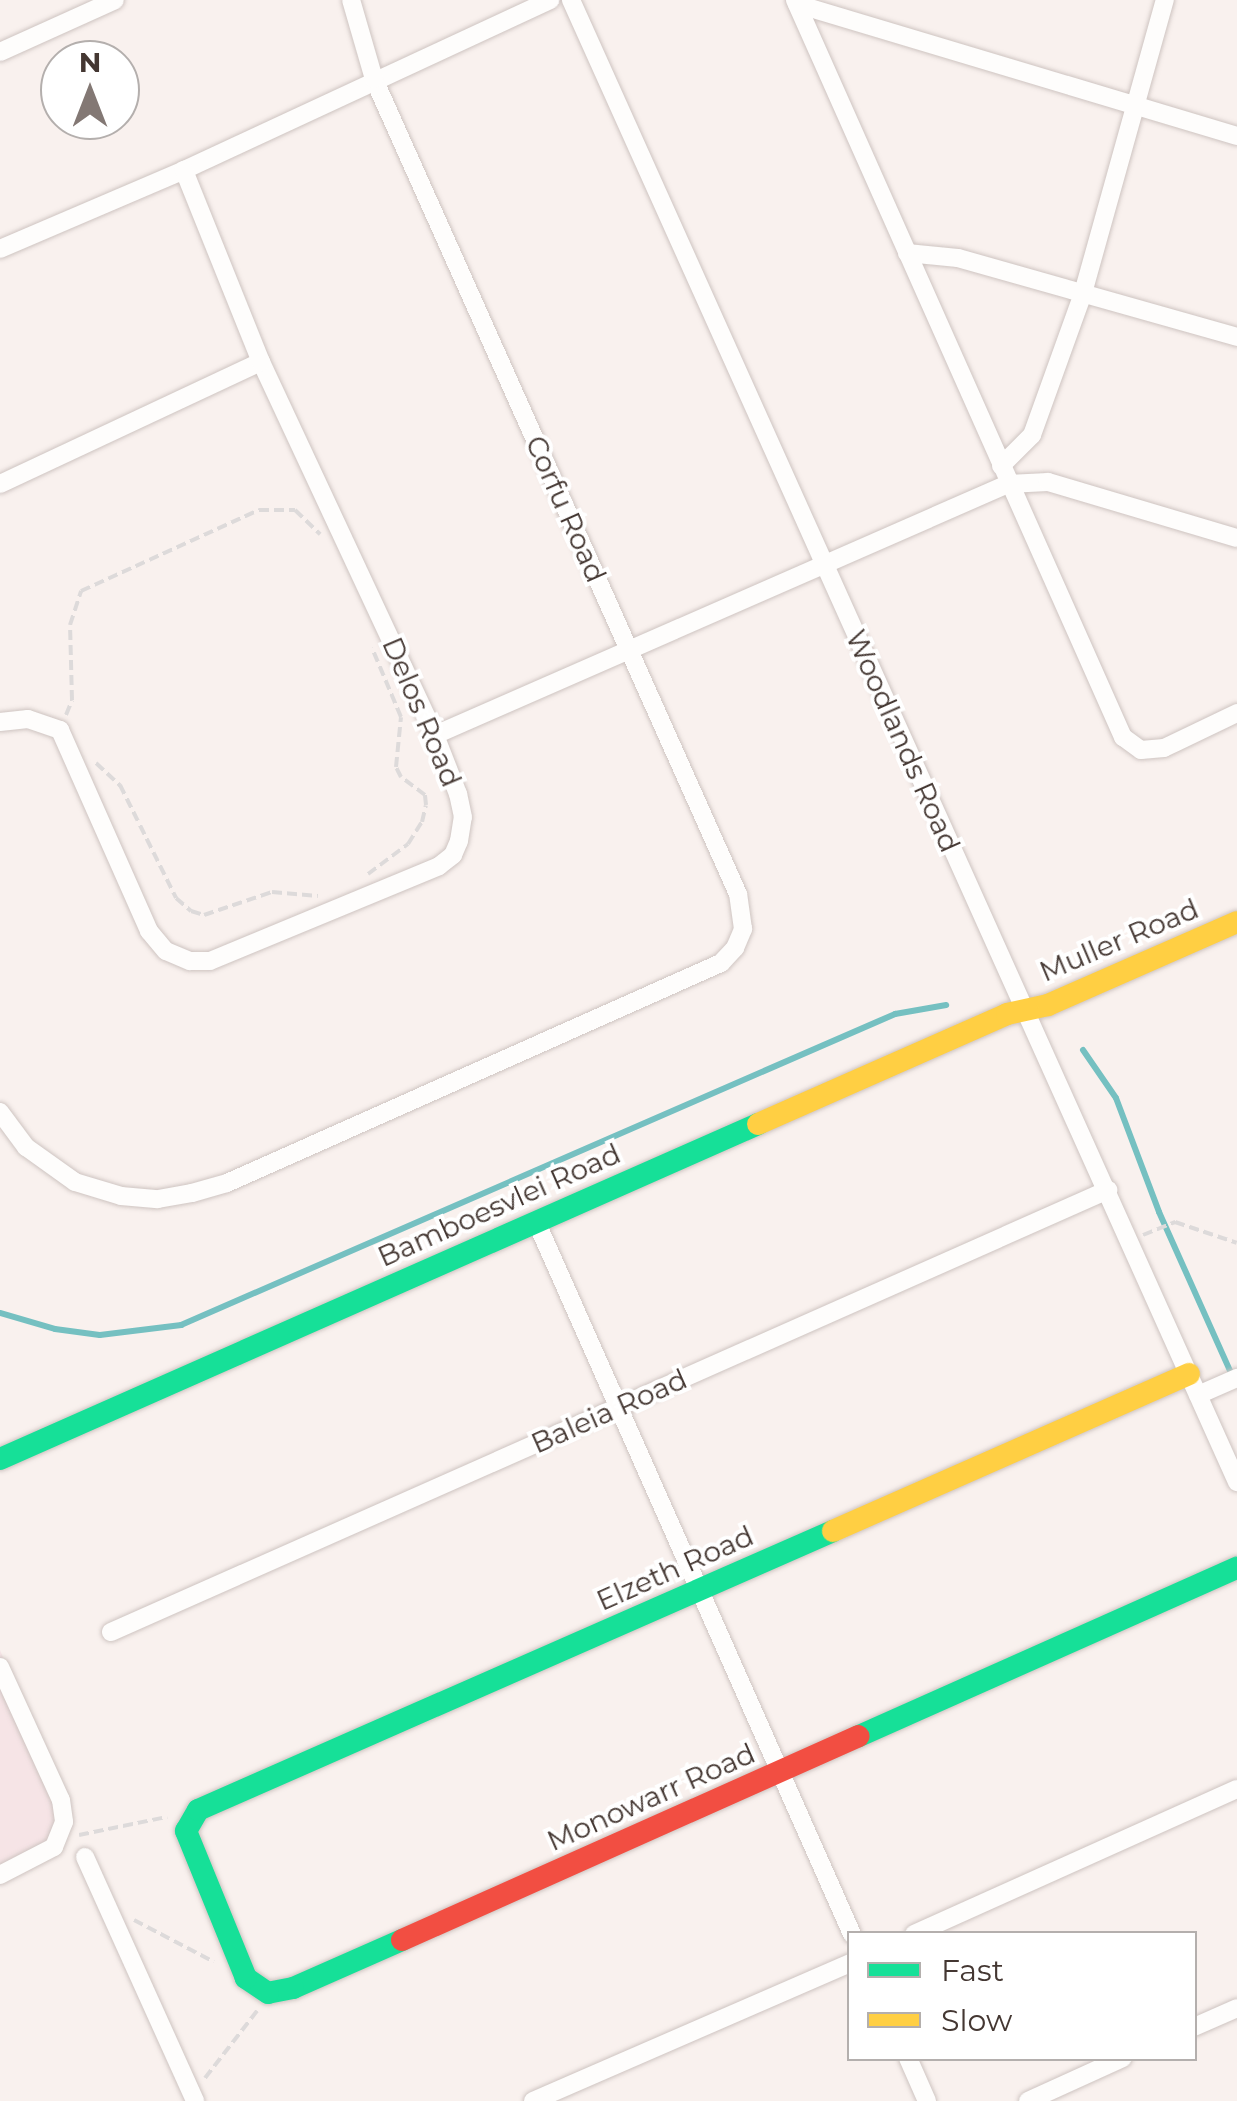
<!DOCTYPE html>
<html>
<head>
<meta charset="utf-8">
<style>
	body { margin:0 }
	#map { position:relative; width:1237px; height:2101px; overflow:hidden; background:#f9f1ee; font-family:Montserrat,sans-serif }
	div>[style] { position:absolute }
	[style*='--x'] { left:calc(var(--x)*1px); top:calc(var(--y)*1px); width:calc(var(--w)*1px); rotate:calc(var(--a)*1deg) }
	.industrial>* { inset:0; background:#f6e4e6 }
	.stream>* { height:6px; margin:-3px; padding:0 3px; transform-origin:3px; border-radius:3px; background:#75c0c1 }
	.path>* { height:4px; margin-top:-2px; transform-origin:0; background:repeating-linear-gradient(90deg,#dddada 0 10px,transparent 0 15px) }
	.roads { filter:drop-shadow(0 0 2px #cec4c1) drop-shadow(0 0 2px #cec4c1) }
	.street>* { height:18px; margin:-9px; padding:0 9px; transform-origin:9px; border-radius:9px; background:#fefdfc }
	.fast>* { height:22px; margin:-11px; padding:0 11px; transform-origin:11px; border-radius:11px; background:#16e098 }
	.slow>* { height:22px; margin:-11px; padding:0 11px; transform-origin:11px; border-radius:11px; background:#ffcf43 }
	.jam>* { height:22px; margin:-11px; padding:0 11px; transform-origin:11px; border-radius:11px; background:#f24e42 }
	span { translate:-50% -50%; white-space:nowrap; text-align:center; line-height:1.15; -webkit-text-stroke:8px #fff; paint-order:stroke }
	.street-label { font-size:28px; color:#443732 }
	.legend { position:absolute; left:847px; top:1931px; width:350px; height:130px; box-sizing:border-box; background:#fff; border:2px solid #b4afad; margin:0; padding:12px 18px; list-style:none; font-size:30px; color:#443732 }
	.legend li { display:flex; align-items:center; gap:20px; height:50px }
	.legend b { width:50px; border:2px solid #b4afad }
	.north { position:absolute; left:40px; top:40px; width:100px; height:100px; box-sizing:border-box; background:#fff; border:2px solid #b4afad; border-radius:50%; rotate:0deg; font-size:28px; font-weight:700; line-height:40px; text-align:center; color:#443732 }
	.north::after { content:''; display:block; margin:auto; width:35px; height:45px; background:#837874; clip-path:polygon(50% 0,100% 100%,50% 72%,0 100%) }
</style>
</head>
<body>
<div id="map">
	<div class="industrial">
		<i style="clip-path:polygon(0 1650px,67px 1810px,64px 1837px,0 1877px)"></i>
	</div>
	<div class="stream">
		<i style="--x:1083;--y:1050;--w:58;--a:55.5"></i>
		<i style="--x:1116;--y:1098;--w:122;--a:69.3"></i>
		<i style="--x:1159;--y:1212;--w:179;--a:65.9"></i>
		<i style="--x:0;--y:1313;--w:57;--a:16.2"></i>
		<i style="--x:55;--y:1329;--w:45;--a:7.6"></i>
		<i style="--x:100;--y:1335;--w:82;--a:-7"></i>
		<i style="--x:181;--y:1325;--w:779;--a:-23.54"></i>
		<i style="--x:895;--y:1014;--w:52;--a:-10"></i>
	</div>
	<div class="path">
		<i style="--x:66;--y:715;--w:16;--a:-68"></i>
		<i style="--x:72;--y:700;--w:75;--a:-91.5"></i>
		<i style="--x:70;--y:625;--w:36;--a:-72"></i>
		<i style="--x:81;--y:591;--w:196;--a:-24.5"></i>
		<i style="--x:259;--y:510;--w:36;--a:0"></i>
		<i style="--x:295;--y:510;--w:35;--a:44"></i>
		<i style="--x:96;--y:763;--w:33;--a:43"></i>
		<i style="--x:120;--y:785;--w:126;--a:63.6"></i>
		<i style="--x:176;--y:898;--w:20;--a:41"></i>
		<i style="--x:191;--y:911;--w:14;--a:17"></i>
		<i style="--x:204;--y:915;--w:72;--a:-18.7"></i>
		<i style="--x:272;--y:892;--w:46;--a:5"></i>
		<i style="--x:368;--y:874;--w:50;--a:-36.9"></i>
		<i style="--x:408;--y:844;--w:26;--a:-58"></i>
		<i style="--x:422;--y:822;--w:17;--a:-77"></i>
		<i style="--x:426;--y:805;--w:10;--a:-96"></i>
		<i style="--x:425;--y:795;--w:30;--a:-143"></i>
		<i style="--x:401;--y:777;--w:11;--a:-117"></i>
		<i style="--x:396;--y:767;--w:50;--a:-84.3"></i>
		<i style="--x:401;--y:717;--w:75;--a:-112.8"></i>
		<i style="--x:1143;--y:1235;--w:35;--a:-22"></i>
		<i style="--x:1175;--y:1222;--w:65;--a:18.7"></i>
		<i style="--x:79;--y:1835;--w:90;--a:-11.6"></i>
		<i style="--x:134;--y:1920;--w:90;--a:27.7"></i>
		<i style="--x:205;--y:2078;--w:85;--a:-52.2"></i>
	</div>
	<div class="roads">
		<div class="street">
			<i style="--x:571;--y:0;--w:1625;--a:65.8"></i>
			<i style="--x:795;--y:0;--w:807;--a:66.01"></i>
			<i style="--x:1123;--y:737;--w:22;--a:36"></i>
			<i style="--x:1141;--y:750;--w:23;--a:-5"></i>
			<i style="--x:1164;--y:748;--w:81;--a:-25.6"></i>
			<i style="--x:797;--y:4;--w:459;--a:16.7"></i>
			<i style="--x:0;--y:52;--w:126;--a:-24.3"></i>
			<i style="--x:0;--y:249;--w:200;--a:-23.2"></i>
			<i style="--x:184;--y:170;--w:404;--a:-24.9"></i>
			<i style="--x:907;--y:253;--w:51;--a:5.6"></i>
			<i style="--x:958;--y:258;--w:290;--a:15.8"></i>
			<i style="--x:1001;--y:466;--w:44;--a:-45"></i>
			<i style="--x:1032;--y:435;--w:151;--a:-70.2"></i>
			<i style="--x:1083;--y:293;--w:304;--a:-74.4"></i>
			<i style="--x:0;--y:484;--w:288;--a:-25.1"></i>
			<i style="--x:0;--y:722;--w:28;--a:-6"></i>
			<i style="--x:28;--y:719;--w:34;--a:19"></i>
			<i style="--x:60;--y:730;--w:220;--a:66.1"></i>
			<i style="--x:149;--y:931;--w:26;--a:50"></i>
			<i style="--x:166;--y:951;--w:26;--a:23"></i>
			<i style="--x:190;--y:961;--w:20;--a:0"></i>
			<i style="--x:210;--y:961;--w:248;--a:-22.5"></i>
			<i style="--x:439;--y:866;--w:18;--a:-38"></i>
			<i style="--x:453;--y:855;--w:15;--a:-67"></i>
			<i style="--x:459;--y:841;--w:24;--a:-81"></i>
			<i style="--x:463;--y:817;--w:24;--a:-102"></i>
			<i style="--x:458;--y:794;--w:63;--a:-111.3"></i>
			<i style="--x:435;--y:735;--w:412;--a:-115"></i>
			<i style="--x:261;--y:362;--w:207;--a:-111.9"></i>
			<i style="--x:435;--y:735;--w:626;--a:-23.66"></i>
			<i style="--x:1008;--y:484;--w:40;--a:-2.9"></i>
			<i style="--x:1048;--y:482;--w:197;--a:16.5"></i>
			<i style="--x:0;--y:1112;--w:44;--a:53.4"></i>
			<i style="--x:26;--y:1147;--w:60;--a:35.5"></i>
			<i style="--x:75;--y:1182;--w:48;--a:16.9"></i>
			<i style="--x:121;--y:1196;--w:37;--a:5"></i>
			<i style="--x:158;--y:1199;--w:35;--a:-10"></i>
			<i style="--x:192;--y:1193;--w:36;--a:-16"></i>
			<i style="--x:227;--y:1183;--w:541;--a:-24.01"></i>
			<i style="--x:721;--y:963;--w:21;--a:-47"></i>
			<i style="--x:735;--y:948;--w:21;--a:-67"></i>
			<i style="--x:743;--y:929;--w:35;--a:-98"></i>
			<i style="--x:738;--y:894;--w:893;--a:-114.07"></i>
			<i style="--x:374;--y:79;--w:82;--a:-106.2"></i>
			<i style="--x:536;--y:1221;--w:780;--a:66.1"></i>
			<i style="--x:1198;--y:1395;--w:43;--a:-23.6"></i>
			<i style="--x:111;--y:1632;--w:1091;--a:-23.91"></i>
			<i style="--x:0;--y:1667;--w:146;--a:65.4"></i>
			<i style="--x:61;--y:1800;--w:22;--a:82"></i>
			<i style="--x:64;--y:1822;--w:27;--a:112"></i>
			<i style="--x:54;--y:1847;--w:61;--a:152.6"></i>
			<i style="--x:85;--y:1857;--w:268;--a:65.7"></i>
			<i style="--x:914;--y:1934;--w:354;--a:-24.2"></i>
			<i style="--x:1194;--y:2027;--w:47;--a:-23.8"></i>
			<i style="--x:908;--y:2058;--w:47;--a:66.2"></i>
			<i style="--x:533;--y:2101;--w:346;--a:-23.5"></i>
			<i style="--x:1028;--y:2101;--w:104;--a:-24.4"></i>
		</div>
		<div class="fast">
			<i style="--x:0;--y:1459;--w:829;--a:-23.84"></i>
			<i style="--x:859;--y:1736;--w:414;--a:-24"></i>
			<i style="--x:402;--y:1940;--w:119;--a:156.2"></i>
			<i style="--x:293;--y:1988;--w:25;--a:169"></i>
			<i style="--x:268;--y:1993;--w:27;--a:-146"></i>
			<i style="--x:246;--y:1978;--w:159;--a:-112.2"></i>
			<i style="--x:186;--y:1831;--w:24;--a:-60"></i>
			<i style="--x:198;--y:1810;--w:694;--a:-23.72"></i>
		</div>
		<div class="slow">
			<i style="--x:758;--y:1124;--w:272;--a:-23.8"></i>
			<i style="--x:1007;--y:1014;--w:42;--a:-12.4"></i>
			<i style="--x:1048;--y:1005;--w:206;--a:-23.7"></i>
			<i style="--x:833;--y:1531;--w:389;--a:-23.8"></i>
		</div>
		<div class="jam">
			<i style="--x:402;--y:1940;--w:500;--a:-24.06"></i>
		</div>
	</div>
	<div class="street-label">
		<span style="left:566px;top:509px;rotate:66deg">Corfu Road</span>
		<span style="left:422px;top:712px;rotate:67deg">Delos Road</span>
		<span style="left:903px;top:741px;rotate:66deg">Woodlands Road</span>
		<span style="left:1119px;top:940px;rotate:-23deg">Muller Road</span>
		<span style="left:499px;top:1205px;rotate:-24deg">Bamboesvlei Road</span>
		<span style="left:609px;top:1411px;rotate:-24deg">Baleia Road</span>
		<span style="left:675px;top:1568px;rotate:-24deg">Elzeth Road</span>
		<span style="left:651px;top:1797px;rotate:-24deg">Monowarr Road</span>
	</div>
	<ul class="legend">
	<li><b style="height:12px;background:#16e098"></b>Fast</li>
	<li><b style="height:12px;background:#ffcf43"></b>Slow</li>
	</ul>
	<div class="north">N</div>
</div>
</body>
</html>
